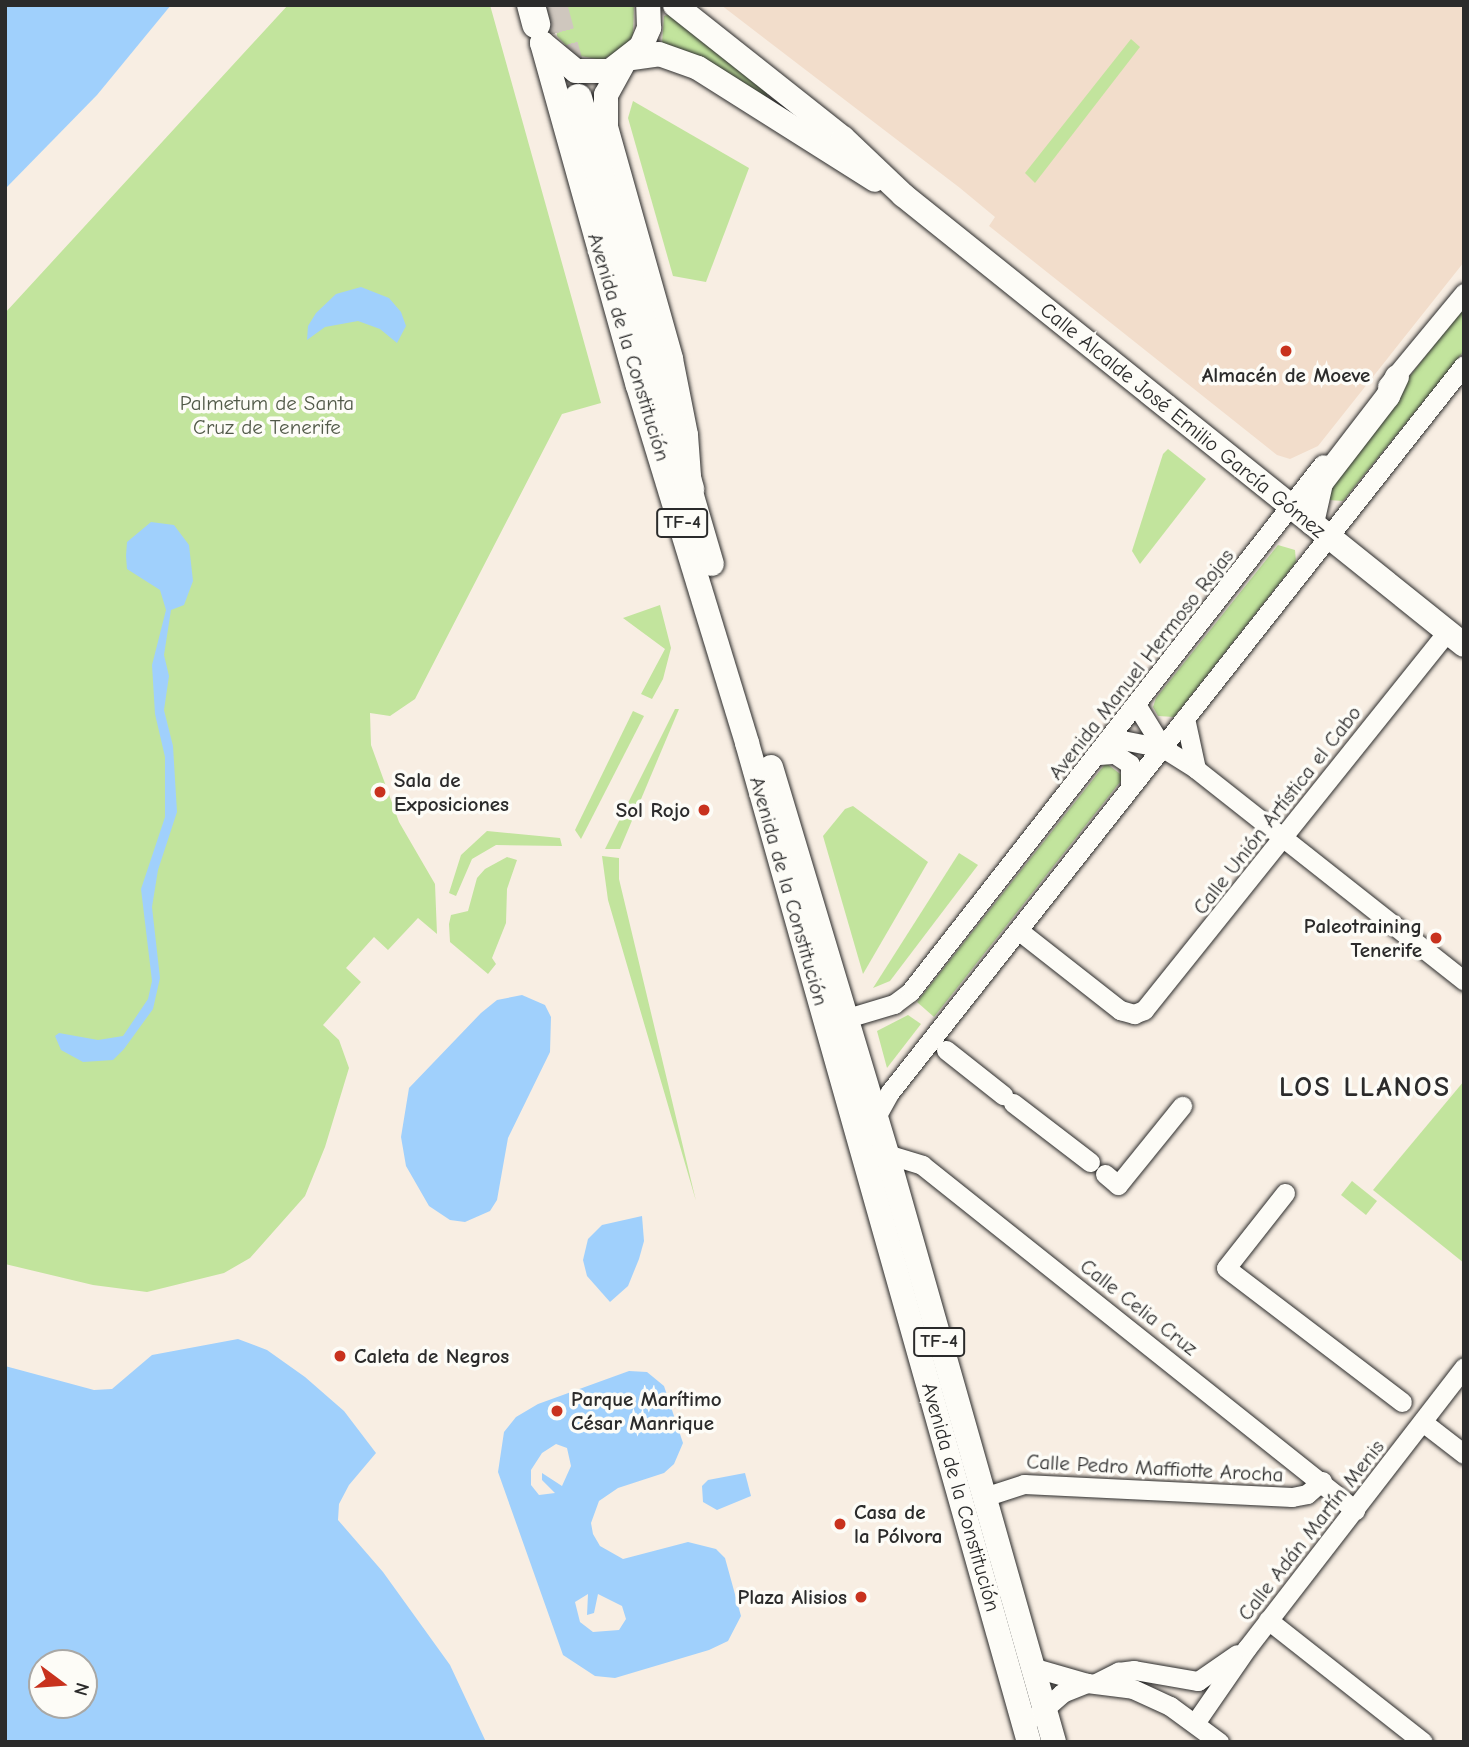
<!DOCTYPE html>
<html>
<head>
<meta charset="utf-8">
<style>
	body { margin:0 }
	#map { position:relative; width:1469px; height:1747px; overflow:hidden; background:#f8eee3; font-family:"Comic Neue",sans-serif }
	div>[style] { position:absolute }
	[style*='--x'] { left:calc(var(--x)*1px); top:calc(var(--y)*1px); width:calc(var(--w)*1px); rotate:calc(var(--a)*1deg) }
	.built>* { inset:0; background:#f2ddcb }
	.green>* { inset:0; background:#c2e49d }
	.water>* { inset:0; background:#a0d0fc }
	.highway-tunnel>* { height:28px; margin-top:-14px; transform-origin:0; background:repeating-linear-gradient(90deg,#cfc7be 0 28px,transparent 0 42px) }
	.roads { filter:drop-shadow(0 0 2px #2b2b2b) drop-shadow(0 0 2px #2b2b2b) }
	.minor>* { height:19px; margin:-9.5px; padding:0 9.5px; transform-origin:9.5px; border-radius:9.5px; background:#fdfcf7 }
	.major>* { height:24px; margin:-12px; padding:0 12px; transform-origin:12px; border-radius:12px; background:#fdfcf7 }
	.highway>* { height:28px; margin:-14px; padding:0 14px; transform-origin:14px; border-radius:14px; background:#fdfcf7 }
	.dots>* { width:19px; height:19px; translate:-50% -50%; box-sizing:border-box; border:4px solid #fdfcf7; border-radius:50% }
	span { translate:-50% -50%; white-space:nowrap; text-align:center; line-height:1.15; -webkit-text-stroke:7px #fdfcf7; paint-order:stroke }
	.shield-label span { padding:2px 5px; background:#fdfcf7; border:2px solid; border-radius:5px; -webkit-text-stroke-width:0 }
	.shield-label { font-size:19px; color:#2b2b2b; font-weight:700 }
	.street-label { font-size:21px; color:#2b2b2b }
	.poi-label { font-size:21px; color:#2b2b2b; font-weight:700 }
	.left { translate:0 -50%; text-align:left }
	.right { translate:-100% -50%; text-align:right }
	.park-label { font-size:21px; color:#515948 }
	.district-label { font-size:28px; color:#2b2b2b; font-weight:700; letter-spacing:2px }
	.frame { position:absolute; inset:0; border:7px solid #2b2b2b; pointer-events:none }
	.north { position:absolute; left:28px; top:1649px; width:70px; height:70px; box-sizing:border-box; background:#fdfcf7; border:2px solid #a9a8a5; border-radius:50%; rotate:106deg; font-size:19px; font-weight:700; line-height:28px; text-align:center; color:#2b2b2b }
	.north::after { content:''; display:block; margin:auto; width:24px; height:32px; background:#c8321e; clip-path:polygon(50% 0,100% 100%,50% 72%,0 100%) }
</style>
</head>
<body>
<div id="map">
	<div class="built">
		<i style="clip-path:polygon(721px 5px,1464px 5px,1464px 262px,1318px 446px,1290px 459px,1277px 455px,989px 226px,995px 217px,960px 188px)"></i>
	</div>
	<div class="green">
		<i style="clip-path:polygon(288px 5px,490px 5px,601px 403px,562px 414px,415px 699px,390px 716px,370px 713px,371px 745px,399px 822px,435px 884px,437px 934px,418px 918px,388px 950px,374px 937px,346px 968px,361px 982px,323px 1025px,339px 1040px,349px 1068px,325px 1147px,305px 1196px,250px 1258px,224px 1273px,147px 1292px,93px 1285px,5px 1264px,5px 313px)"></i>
		<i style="clip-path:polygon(556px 5px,634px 5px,633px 35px,625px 47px,602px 60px,575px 55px,557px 36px)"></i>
		<i style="clip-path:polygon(670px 14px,767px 91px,767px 97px,764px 100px,691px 53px,662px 43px,664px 16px)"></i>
		<i style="clip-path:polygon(1131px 39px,1140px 47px,1035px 183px,1025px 173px)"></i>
		<i style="clip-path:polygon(633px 101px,749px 168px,706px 282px,673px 276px,628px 118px)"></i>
		<i style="clip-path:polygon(1464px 307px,1464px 351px,1343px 501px,1329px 500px,1327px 482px)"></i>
		<i style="clip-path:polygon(1168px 449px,1206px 479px,1140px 564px,1132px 551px,1163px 454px)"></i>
		<i style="clip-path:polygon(1278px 545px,1295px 550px,1296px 562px,1174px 717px,1158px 716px,1153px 707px,1156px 698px)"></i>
		<i style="clip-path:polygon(660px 605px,671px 648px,663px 679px,652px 699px,641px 694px,665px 649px,623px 618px)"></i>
		<i style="clip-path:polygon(675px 709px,679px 709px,620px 849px,605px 849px)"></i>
		<i style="clip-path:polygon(633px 711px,644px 716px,581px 839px,575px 830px)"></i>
		<i style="clip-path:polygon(1106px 763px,1124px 777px,934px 1017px,917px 1002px)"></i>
		<i style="clip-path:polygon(853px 806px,928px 862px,863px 974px,823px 836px,845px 809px)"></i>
		<i style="clip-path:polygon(487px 831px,560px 838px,562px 846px,496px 845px,472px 859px,456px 896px,449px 893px,461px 855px)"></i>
		<i style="clip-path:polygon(959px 853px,978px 865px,890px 981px,873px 988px)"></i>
		<i style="clip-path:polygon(602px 856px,619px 858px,619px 879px,696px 1201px,608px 900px)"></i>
		<i style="clip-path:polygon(507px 857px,517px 860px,507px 889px,506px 923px,492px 958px,496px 964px,488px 974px,450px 942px,449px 924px,451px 915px,468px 911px,477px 878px,485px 869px)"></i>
		<i style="clip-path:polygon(908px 1015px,921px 1024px,887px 1068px,877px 1031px)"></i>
		<i style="clip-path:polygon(1464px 1081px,1464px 1263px,1373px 1190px)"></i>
		<i style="clip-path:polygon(1352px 1181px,1377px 1201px,1366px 1215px,1341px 1195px)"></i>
	</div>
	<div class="water">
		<i style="clip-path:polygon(5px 5px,171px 5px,97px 95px,5px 189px)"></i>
		<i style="clip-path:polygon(361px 287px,389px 298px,401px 312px,406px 326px,397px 343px,380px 329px,358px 321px,325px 327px,307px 340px,308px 326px,316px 313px,336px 294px)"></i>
		<i style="clip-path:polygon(151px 522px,174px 525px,189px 545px,193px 581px,184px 605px,171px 610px,164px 655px,169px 676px,164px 710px,173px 746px,177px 812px,158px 870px,152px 907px,160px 978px,153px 1009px,124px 1049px,113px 1060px,83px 1062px,61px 1050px,55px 1036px,59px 1033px,98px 1040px,123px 1036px,148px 999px,152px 981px,141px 889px,165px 817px,165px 757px,155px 714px,152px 665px,166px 610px,160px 590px,127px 569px,126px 556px,127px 542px)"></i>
		<i style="clip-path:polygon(522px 995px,545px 1005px,551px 1017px,550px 1052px,508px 1138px,497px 1200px,490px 1211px,465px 1222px,450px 1220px,429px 1206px,406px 1166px,401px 1137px,409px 1088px,481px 1013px,497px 1000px)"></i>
		<i style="clip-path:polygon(642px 1216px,644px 1241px,639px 1259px,628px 1286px,610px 1302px,587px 1276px,583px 1260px,588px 1239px,602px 1225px)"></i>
		<i style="clip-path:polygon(evenodd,238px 1339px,267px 1350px,305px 1377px,344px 1411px,376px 1453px,349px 1485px,339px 1504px,338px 1520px,383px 1572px,450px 1665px,486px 1742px,5px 1742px,5px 1366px,94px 1390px,112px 1389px,152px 1355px,238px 1339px,42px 1663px,84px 1663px,84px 1705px,42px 1705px,42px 1663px)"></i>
		<i style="clip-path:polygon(evenodd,629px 1371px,647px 1372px,664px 1386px,683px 1443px,674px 1464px,664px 1473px,618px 1488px,599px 1501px,591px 1523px,593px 1534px,600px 1546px,623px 1559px,688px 1542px,716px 1549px,725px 1558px,741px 1616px,728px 1641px,709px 1650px,615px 1678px,595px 1676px,563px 1655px,498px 1472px,504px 1432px,516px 1417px,538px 1404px,629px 1371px,556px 1444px,567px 1448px,571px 1466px,562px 1486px,542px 1473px,542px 1480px,555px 1493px,539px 1495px,531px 1485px,531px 1470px,542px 1453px,556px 1444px,629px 1371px,588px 1594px,587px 1615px,594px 1613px,598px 1594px,622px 1606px,626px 1619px,619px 1630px,593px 1632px,580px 1622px,575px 1602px,588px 1594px)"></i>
		<i style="clip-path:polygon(745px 1473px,751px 1496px,717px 1510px,703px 1502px,702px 1486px,708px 1480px)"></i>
	</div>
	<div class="highway-tunnel">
		<i style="--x:553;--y:5;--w:80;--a:74.7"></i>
	</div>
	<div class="roads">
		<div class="minor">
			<i style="--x:1387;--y:386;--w:121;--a:-50.4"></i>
			<i style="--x:1137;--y:706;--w:49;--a:58.2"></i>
			<i style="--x:1185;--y:718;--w:52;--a:77.8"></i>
			<i style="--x:1112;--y:738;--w:52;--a:11.1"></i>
			<i style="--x:1163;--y:748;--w:39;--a:32"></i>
			<i style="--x:1196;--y:769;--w:342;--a:38.3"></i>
			<i style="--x:1099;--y:755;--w:16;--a:-4"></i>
			<i style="--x:1115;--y:754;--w:18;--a:34"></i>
			<i style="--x:1130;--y:764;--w:23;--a:90"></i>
			<i style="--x:1018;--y:930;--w:130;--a:38.1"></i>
			<i style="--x:1120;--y:1010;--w:15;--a:16"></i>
			<i style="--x:1134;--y:1014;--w:11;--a:-22"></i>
			<i style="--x:1144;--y:1010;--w:484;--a:-51.3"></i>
			<i style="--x:834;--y:1022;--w:63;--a:-16.7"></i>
			<i style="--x:894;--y:1004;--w:20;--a:-37"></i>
			<i style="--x:910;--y:992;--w:670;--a:-51.97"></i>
			<i style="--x:946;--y:1050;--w:73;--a:38.3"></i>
			<i style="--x:1013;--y:1103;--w:97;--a:37.5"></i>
			<i style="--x:876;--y:1117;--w:29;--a:-61"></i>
			<i style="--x:890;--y:1092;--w:926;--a:-51.71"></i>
			<i style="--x:887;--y:1154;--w:37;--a:17"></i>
			<i style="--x:922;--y:1165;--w:554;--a:38.55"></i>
			<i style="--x:1105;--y:1174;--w:17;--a:40"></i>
			<i style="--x:1118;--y:1185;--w:102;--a:-51"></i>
			<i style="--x:1285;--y:1193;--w:95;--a:128.2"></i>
			<i style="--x:1226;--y:1268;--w:221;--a:37.3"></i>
			<i style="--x:1424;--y:1423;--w:51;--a:37.8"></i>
			<i style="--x:984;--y:1497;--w:42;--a:-18"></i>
			<i style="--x:1024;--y:1484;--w:268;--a:2.8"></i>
			<i style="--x:1292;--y:1497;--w:15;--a:-11"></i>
			<i style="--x:1307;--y:1494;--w:20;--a:-41"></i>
			<i style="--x:1268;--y:1620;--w:197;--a:38.2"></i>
			<i style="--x:1032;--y:1667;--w:57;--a:16.2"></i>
			<i style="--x:1087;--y:1683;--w:46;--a:7.4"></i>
			<i style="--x:1133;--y:1689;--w:41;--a:24.7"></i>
			<i style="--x:1170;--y:1706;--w:61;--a:36.3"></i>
			<i style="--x:1096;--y:1683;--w:25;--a:-27"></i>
			<i style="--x:1118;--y:1672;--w:16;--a:-7"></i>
			<i style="--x:1134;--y:1670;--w:65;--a:9.8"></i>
			<i style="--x:1198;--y:1681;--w:47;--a:-34.7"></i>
			<i style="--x:1036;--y:1716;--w:35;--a:-41"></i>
			<i style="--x:1062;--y:1693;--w:27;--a:-22"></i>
			<i style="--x:1195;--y:1723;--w:91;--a:-55.3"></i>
			<i style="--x:1247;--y:1648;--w:355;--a:-52.3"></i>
		</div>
		<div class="major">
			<i style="--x:675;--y:5;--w:214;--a:38.4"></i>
			<i style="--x:843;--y:138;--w:83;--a:43.5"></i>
			<i style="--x:903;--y:195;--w:719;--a:38.73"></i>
			<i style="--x:542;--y:43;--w:356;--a:74.4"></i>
			<i style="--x:638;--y:386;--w:373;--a:73"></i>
			<i style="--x:747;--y:743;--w:1038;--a:74.24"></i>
			<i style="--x:542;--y:43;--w:44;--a:39.5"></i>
			<i style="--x:576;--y:71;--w:34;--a:0"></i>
			<i style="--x:610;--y:71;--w:39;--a:-38"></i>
			<i style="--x:641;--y:47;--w:21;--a:-67"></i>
			<i style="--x:649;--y:28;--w:23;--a:-92"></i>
			<i style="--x:632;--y:58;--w:27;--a:-8"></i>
			<i style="--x:659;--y:54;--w:41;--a:19.7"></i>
			<i style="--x:698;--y:68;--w:209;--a:32.3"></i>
			<i style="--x:622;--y:66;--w:33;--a:119"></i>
			<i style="--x:606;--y:95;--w:32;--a:90"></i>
			<i style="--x:606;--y:127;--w:241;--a:74.3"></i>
			<i style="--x:671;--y:359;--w:77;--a:78.8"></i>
			<i style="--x:686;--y:435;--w:54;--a:85.8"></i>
			<i style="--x:690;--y:489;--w:78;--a:73.7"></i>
			<i style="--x:1312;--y:523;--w:41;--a:-77.3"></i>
			<i style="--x:1321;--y:483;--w:110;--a:-52.4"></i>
			<i style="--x:1388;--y:396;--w:21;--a:-65"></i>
			<i style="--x:771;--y:767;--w:404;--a:73.3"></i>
			<i style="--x:887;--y:1154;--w:611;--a:74.14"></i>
		</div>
		<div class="highway">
			<i style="--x:531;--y:5;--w:20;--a:75"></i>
			<i style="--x:578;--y:98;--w:407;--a:74"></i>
		</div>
	</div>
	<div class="dots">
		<i style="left:1286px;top:351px;background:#c8321e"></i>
		<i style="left:380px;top:792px;background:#c8321e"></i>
		<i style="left:704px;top:810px;background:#c8321e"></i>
		<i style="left:1436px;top:938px;background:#c8321e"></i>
		<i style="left:340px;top:1356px;background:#c8321e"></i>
		<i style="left:557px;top:1411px;background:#c8321e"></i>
		<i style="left:840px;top:1524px;background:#c8321e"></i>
		<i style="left:861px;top:1597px;background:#c8321e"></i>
	</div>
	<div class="shield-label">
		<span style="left:682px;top:523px">TF-4</span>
		<span style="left:939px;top:1342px">TF-4</span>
	</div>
	<div class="street-label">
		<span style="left:629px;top:347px;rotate:73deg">Avenida de la Constitución</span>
		<span style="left:1183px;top:420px;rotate:39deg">Calle Alcalde José Emilio García Gómez</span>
		<span style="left:1141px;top:664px;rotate:-52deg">Avenida Manuel Hermoso Rojas</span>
		<span style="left:1277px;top:810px;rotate:-52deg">Calle Unión Artística el Cabo</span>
		<span style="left:789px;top:891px;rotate:74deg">Avenida de la Constitución</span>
		<span style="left:1139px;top:1307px;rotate:38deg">Calle Celia Cruz</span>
		<span style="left:1155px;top:1468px;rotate:3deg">Calle Pedro Maffiotte Arocha</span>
		<span style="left:961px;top:1497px;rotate:74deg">Avenida de la Constitución</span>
		<span style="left:1311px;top:1530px;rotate:-52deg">Calle Adán Martín Menis</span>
	</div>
	<div class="poi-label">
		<span style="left:1286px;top:375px">Almacén de Moeve</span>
		<span class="left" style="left:394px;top:792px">Sala de<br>Exposiciones</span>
		<span class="right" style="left:690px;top:810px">Sol Rojo</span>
		<span class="right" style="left:1422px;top:938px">Paleotraining<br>Tenerife</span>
		<span class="left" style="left:354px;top:1356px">Caleta de Negros</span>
		<span class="left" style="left:571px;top:1411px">Parque Marítimo<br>César Manrique</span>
		<span class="left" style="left:854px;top:1524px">Casa de<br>la Pólvora</span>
		<span class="right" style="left:847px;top:1597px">Plaza Alisios</span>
	</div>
	<div class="park-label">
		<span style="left:267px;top:415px">Palmetum de Santa<br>Cruz de Tenerife</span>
	</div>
	<div class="district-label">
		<span style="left:1365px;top:1087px">LOS LLANOS</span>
	</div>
	<div class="frame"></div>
	<div class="north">N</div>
</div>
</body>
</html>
